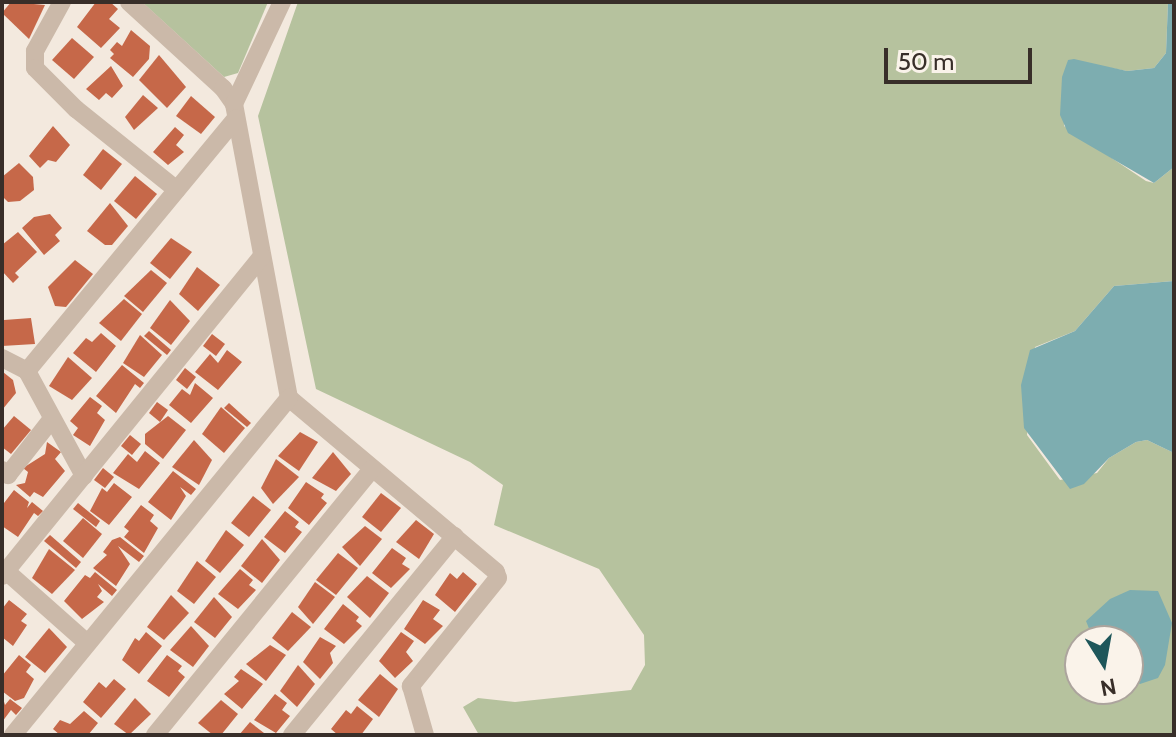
<!DOCTYPE html>
<html>
<head>
<meta charset="utf-8">
<style>
	body { margin:0 }
	#map { position:relative; width:1176px; height:737px; overflow:hidden; background:#f3e9de; font-family:Cabin,sans-serif }
	div>[style] { position:absolute }
	[style*='--x'] { left:calc(var(--x)*1px); top:calc(var(--y)*1px); width:calc(var(--w)*1px); rotate:calc(var(--a)*1deg) }
	.green>* { inset:0; background:#b6c29e }
	.water>* { inset:0; background:#7dadb0 }
	.building>* { inset:0; background:#c66849 }
	.minor>* { height:18px; margin:-9px; padding:0 9px; transform-origin:9px; border-radius:9px; background:#cbb9a9 }
	span { translate:-50% -50%; white-space:nowrap; text-align:center; line-height:1.15; -webkit-text-stroke:7px #faf3ea; paint-order:stroke }
	.frame { position:absolute; inset:0; border:4px solid #382e29; pointer-events:none }
	.north { position:absolute; left:1064px; top:625px; width:80px; height:80px; box-sizing:border-box; background:#faf3ea; border:2px solid #aca49d; border-radius:50%; rotate:169deg; font-size:22px; font-weight:700; line-height:32px; text-align:center; color:#382e29 }
	.north::after { content:''; display:block; margin:auto; width:28px; height:36px; background:#1e565a; clip-path:polygon(50% 0,100% 100%,50% 72%,0 100%) }
	.scale { position:absolute; left:884px; top:48px; width:148px; height:36px; box-sizing:border-box; border:4px solid #382e29; border-top:0; padding-left:10px; font-size:24px; line-height:28px; white-space:nowrap; color:#382e29; -webkit-text-stroke:6px #faf3ea; paint-order:stroke }
</style>
</head>
<body>
<div id="map">
	<div class="green">
		<i style="clip-path:polygon(142px 2px,268px 2px,238px 73px,224px 77px)"></i>
		<i style="clip-path:polygon(evenodd,298px 2px,1168px 2px,1166px 53px,1154px 68px,1127px 71px,1068px 60px,1064px 126px,1146px 181px,1154px 183px,1174px 167px,1174px 281px,1114px 286px,1075px 331px,1035px 347px,1027px 435px,1060px 480px,1097px 473px,1109px 458px,1136px 442px,1147px 440px,1174px 453px,1174px 735px,479px 735px,463px 707px,478px 698px,515px 702px,631px 690px,645px 665px,644px 635px,599px 569px,494px 525px,503px 485px,470px 462px,316px 389px,258px 116px,298px 2px,1080px 641px,1128px 641px,1128px 689px,1080px 689px,1080px 641px)"></i>
	</div>
	<div class="water">
		<i style="clip-path:polygon(1168px 2px,1174px 2px,1174px 167px,1154px 183px,1068px 133px,1060px 115px,1062px 77px,1068px 60px,1074px 59px,1127px 71px,1154px 68px,1166px 53px)"></i>
		<i style="clip-path:polygon(1174px 281px,1174px 453px,1147px 440px,1136px 442px,1109px 458px,1084px 484px,1070px 489px,1024px 428px,1021px 385px,1030px 350px,1075px 331px,1114px 286px)"></i>
		<i style="clip-path:polygon(1130px 590px,1158px 591px,1172px 623px,1165px 665px,1158px 678px,1140px 684px,1128px 676px,1128px 641px,1094px 641px,1086px 621px,1110px 599px)"></i>
	</div>
	<div class="building">
		<i style="clip-path:polygon(11px 2px,45px 5px,29px 39px,2px 13px)"></i>
		<i style="clip-path:polygon(96px 2px,110px 2px,118px 9px,109px 19px,120px 28px,101px 48px,77px 27px)"></i>
		<i style="clip-path:polygon(131px 30px,150px 46px,149px 59px,133px 77px,110px 58px,114px 54px,110px 50px,117px 42px,122px 46px)"></i>
		<i style="clip-path:polygon(72px 38px,94px 57px,74px 79px,52px 60px)"></i>
		<i style="clip-path:polygon(159px 55px,186px 87px,167px 108px,139px 80px)"></i>
		<i style="clip-path:polygon(111px 66px,123px 86px,112px 98px,106px 93px,99px 100px,86px 89px)"></i>
		<i style="clip-path:polygon(143px 95px,158px 108px,134px 130px,125px 117px)"></i>
		<i style="clip-path:polygon(191px 96px,215px 117px,201px 134px,176px 116px)"></i>
		<i style="clip-path:polygon(53px 126px,70px 145px,56px 162px,48px 160px,40px 168px,29px 156px)"></i>
		<i style="clip-path:polygon(175px 127px,184px 135px,176px 145px,184px 152px,168px 165px,153px 152px)"></i>
		<i style="clip-path:polygon(103px 149px,122px 164px,101px 190px,83px 175px)"></i>
		<i style="clip-path:polygon(19px 163px,33px 177px,34px 190px,20px 201px,8px 202px,2px 196px,2px 177px)"></i>
		<i style="clip-path:polygon(135px 176px,157px 194px,136px 219px,114px 201px)"></i>
		<i style="clip-path:polygon(110px 203px,128px 226px,112px 245px,105px 245px,87px 231px)"></i>
		<i style="clip-path:polygon(50px 214px,62px 228px,55px 235px,60px 241px,44px 255px,22px 228px,34px 217px)"></i>
		<i style="clip-path:polygon(18px 232px,37px 252px,15px 273px,19px 277px,13px 283px,2px 271px,2px 245px)"></i>
		<i style="clip-path:polygon(171px 238px,192px 252px,170px 279px,150px 263px)"></i>
		<i style="clip-path:polygon(75px 260px,93px 274px,66px 307px,55px 306px,48px 287px)"></i>
		<i style="clip-path:polygon(197px 267px,220px 285px,198px 311px,179px 294px)"></i>
		<i style="clip-path:polygon(151px 270px,167px 283px,143px 312px,124px 296px)"></i>
		<i style="clip-path:polygon(124px 299px,142px 314px,121px 341px,99px 323px)"></i>
		<i style="clip-path:polygon(170px 300px,190px 321px,171px 345px,150px 328px)"></i>
		<i style="clip-path:polygon(31px 318px,35px 344px,2px 346px,4px 320px)"></i>
		<i style="clip-path:polygon(149px 331px,171px 350px,167px 355px,144px 336px)"></i>
		<i style="clip-path:polygon(101px 333px,116px 346px,96px 372px,73px 353px,86px 338px,92px 342px)"></i>
		<i style="clip-path:polygon(212px 334px,225px 344px,216px 356px,203px 346px)"></i>
		<i style="clip-path:polygon(140px 335px,162px 355px,144px 377px,123px 363px)"></i>
		<i style="clip-path:polygon(227px 350px,242px 362px,218px 390px,195px 372px,210px 354px,218px 363px)"></i>
		<i style="clip-path:polygon(68px 357px,92px 378px,72px 400px,49px 386px)"></i>
		<i style="clip-path:polygon(122px 365px,144px 383px,140px 388px,135px 384px,116px 413px,96px 396px)"></i>
		<i style="clip-path:polygon(185px 368px,196px 377px,187px 389px,176px 380px)"></i>
		<i style="clip-path:polygon(3px 372px,13px 380px,16px 393px,2px 410px)"></i>
		<i style="clip-path:polygon(195px 383px,213px 398px,191px 423px,169px 405px,182px 389px,190px 395px)"></i>
		<i style="clip-path:polygon(90px 397px,102px 406px,97px 413px,105px 420px,90px 446px,73px 435px,78px 428px,70px 421px)"></i>
		<i style="clip-path:polygon(157px 402px,168px 410px,160px 422px,149px 413px)"></i>
		<i style="clip-path:polygon(229px 403px,251px 423px,247px 427px,224px 408px)"></i>
		<i style="clip-path:polygon(221px 407px,245px 428px,224px 453px,202px 434px)"></i>
		<i style="clip-path:polygon(14px 416px,31px 430px,11px 454px,2px 447px,2px 430px)"></i>
		<i style="clip-path:polygon(168px 416px,186px 430px,163px 459px,145px 444px,145px 434px)"></i>
		<i style="clip-path:polygon(300px 432px,318px 442px,299px 471px,278px 456px)"></i>
		<i style="clip-path:polygon(130px 435px,141px 444px,132px 455px,121px 446px)"></i>
		<i style="clip-path:polygon(194px 440px,212px 460px,199px 485px,172px 467px)"></i>
		<i style="clip-path:polygon(47px 442px,61px 452px,55px 459px,65px 471px,43px 497px,34px 492px,30px 497px,16px 485px,25px 483px,28px 472px,23px 468px,45px 454px)"></i>
		<i style="clip-path:polygon(145px 451px,160px 463px,139px 489px,113px 473px,128px 454px,137px 462px)"></i>
		<i style="clip-path:polygon(333px 452px,351px 474px,336px 491px,312px 478px)"></i>
		<i style="clip-path:polygon(276px 459px,299px 477px,273px 504px,261px 488px)"></i>
		<i style="clip-path:polygon(103px 468px,114px 477px,105px 488px,94px 480px)"></i>
		<i style="clip-path:polygon(173px 471px,196px 489px,191px 495px,180px 487px,186px 496px,171px 520px,148px 502px)"></i>
		<i style="clip-path:polygon(306px 482px,324px 494px,321px 498px,327px 503px,309px 525px,288px 508px)"></i>
		<i style="clip-path:polygon(114px 483px,132px 497px,109px 525px,90px 511px,102px 488px,107px 492px)"></i>
		<i style="clip-path:polygon(14px 490px,29px 502px,27px 508px,32px 502px,43px 511px,38px 516px,34px 513px,18px 537px,2px 526px,4px 503px)"></i>
		<i style="clip-path:polygon(381px 493px,401px 508px,381px 532px,362px 517px)"></i>
		<i style="clip-path:polygon(253px 496px,271px 510px,249px 537px,231px 523px)"></i>
		<i style="clip-path:polygon(78px 503px,100px 521px,96px 527px,73px 509px)"></i>
		<i style="clip-path:polygon(141px 505px,154px 515px,150px 521px,158px 528px,144px 553px,124px 537px,129px 531px,124px 527px)"></i>
		<i style="clip-path:polygon(285px 511px,299px 522px,295px 527px,302px 532px,285px 553px,264px 537px)"></i>
		<i style="clip-path:polygon(83px 518px,102px 534px,83px 558px,63px 541px)"></i>
		<i style="clip-path:polygon(416px 520px,434px 534px,419px 559px,396px 542px)"></i>
		<i style="clip-path:polygon(365px 526px,382px 539px,360px 566px,342px 547px)"></i>
		<i style="clip-path:polygon(226px 530px,244px 545px,220px 573px,205px 561px)"></i>
		<i style="clip-path:polygon(50px 535px,81px 562px,76px 568px,44px 541px)"></i>
		<i style="clip-path:polygon(120px 537px,144px 556px,139px 562px,118px 546px,130px 564px,116px 586px,93px 568px,107px 555px,103px 552px,112px 540px)"></i>
		<i style="clip-path:polygon(262px 539px,280px 560px,262px 583px,241px 566px)"></i>
		<i style="clip-path:polygon(392px 548px,406px 558px,402px 564px,410px 569px,391px 588px,372px 573px)"></i>
		<i style="clip-path:polygon(49px 549px,75px 570px,52px 594px,32px 578px)"></i>
		<i style="clip-path:polygon(338px 553px,358px 568px,336px 595px,316px 580px)"></i>
		<i style="clip-path:polygon(197px 561px,216px 577px,194px 604px,177px 591px)"></i>
		<i style="clip-path:polygon(240px 569px,253px 580px,249px 585px,256px 590px,238px 609px,218px 594px)"></i>
		<i style="clip-path:polygon(95px 572px,117px 590px,112px 596px,98px 584px,102px 591px,97px 597px,104px 602px,82px 619px,64px 601px,85px 575px,90px 578px)"></i>
		<i style="clip-path:polygon(463px 572px,477px 584px,455px 612px,435px 595px,450px 573px,457px 579px)"></i>
		<i style="clip-path:polygon(367px 576px,389px 593px,370px 618px,347px 597px)"></i>
		<i style="clip-path:polygon(315px 582px,335px 597px,313px 624px,298px 607px)"></i>
		<i style="clip-path:polygon(171px 595px,189px 613px,164px 640px,147px 627px)"></i>
		<i style="clip-path:polygon(214px 597px,232px 617px,215px 638px,194px 622px)"></i>
		<i style="clip-path:polygon(9px 600px,27px 614px,21px 621px,27px 625px,13px 646px,2px 637px,2px 609px)"></i>
		<i style="clip-path:polygon(423px 600px,440px 610px,433px 619px,443px 626px,425px 644px,404px 629px)"></i>
		<i style="clip-path:polygon(343px 604px,359px 617px,356px 621px,362px 626px,344px 644px,324px 629px)"></i>
		<i style="clip-path:polygon(292px 612px,311px 627px,288px 651px,272px 638px)"></i>
		<i style="clip-path:polygon(191px 626px,209px 646px,193px 667px,170px 650px)"></i>
		<i style="clip-path:polygon(49px 628px,67px 647px,45px 673px,25px 657px)"></i>
		<i style="clip-path:polygon(146px 632px,162px 646px,139px 674px,122px 660px,135px 638px,139px 641px)"></i>
		<i style="clip-path:polygon(401px 632px,414px 641px,406px 652px,413px 661px,395px 678px,379px 661px)"></i>
		<i style="clip-path:polygon(320px 637px,336px 646px,330px 653px,333px 663px,320px 679px,303px 662px)"></i>
		<i style="clip-path:polygon(270px 645px,286px 655px,266px 681px,246px 664px)"></i>
		<i style="clip-path:polygon(19px 655px,31px 665px,26px 672px,34px 679px,24px 698px,15px 701px,2px 691px,2px 676px)"></i>
		<i style="clip-path:polygon(167px 655px,182px 666px,178px 671px,185px 677px,169px 697px,147px 681px)"></i>
		<i style="clip-path:polygon(298px 665px,315px 684px,297px 707px,280px 691px)"></i>
		<i style="clip-path:polygon(241px 669px,263px 684px,242px 709px,224px 694px,239px 681px,234px 677px)"></i>
		<i style="clip-path:polygon(380px 674px,398px 689px,379px 717px,358px 700px)"></i>
		<i style="clip-path:polygon(114px 679px,126px 689px,101px 718px,83px 702px,99px 682px,106px 688px)"></i>
		<i style="clip-path:polygon(275px 694px,287px 703px,282px 710px,290px 716px,276px 733px,254px 720px)"></i>
		<i style="clip-path:polygon(2px 695px,5px 705px,10px 699px,22px 708px,16px 715px,11px 710px,2px 722px)"></i>
		<i style="clip-path:polygon(135px 698px,151px 714px,129px 735px,114px 724px)"></i>
		<i style="clip-path:polygon(221px 700px,238px 714px,221px 735px,213px 735px,198px 723px)"></i>
		<i style="clip-path:polygon(357px 706px,373px 719px,361px 735px,338px 735px,331px 729px,346px 710px,351px 714px)"></i>
		<i style="clip-path:polygon(84px 711px,98px 723px,88px 735px,60px 735px,53px 729px,60px 720px,70px 724px)"></i>
		<i style="clip-path:polygon(250px 722px,264px 733px,262px 735px,239px 735px)"></i>
	</div>
	<div class="minor">
		<i style="--x:62;--y:2;--w:56;--a:118.9"></i>
		<i style="--x:35;--y:51;--w:17;--a:90"></i>
		<i style="--x:35;--y:68;--w:58;--a:45"></i>
		<i style="--x:76;--y:109;--w:129;--a:38.7"></i>
		<i style="--x:129;--y:2;--w:127;--a:42.5"></i>
		<i style="--x:223;--y:88;--w:19;--a:55"></i>
		<i style="--x:234;--y:104;--w:299;--a:79.4"></i>
		<i style="--x:289;--y:398;--w:270;--a:40"></i>
		<i style="--x:496;--y:572;--w:6;--a:72"></i>
		<i style="--x:498;--y:578;--w:139;--a:128.9"></i>
		<i style="--x:411;--y:686;--w:51;--a:74.1"></i>
		<i style="--x:234;--y:104;--w:113;--a:-64.8"></i>
		<i style="--x:2;--y:358;--w:28;--a:27"></i>
		<i style="--x:2;--y:470;--w:8;--a:40"></i>
		<i style="--x:8;--y:475;--w:70;--a:-52"></i>
		<i style="--x:84;--y:476;--w:119;--a:-118.5"></i>
		<i style="--x:27;--y:371;--w:328;--a:-50.4"></i>
		<i style="--x:6;--y:571;--w:107;--a:41.6"></i>
		<i style="--x:2;--y:576;--w:412;--a:-50.9"></i>
		<i style="--x:13;--y:735;--w:436;--a:-50.7"></i>
		<i style="--x:155;--y:735;--w:343;--a:-50.8"></i>
		<i style="--x:292;--y:735;--w:257;--a:-50.7"></i>
	</div>
	<div class="frame"></div>
	<div class="north">N</div>
	<div class="scale">50 m</div>
</div>
</body>
</html>
